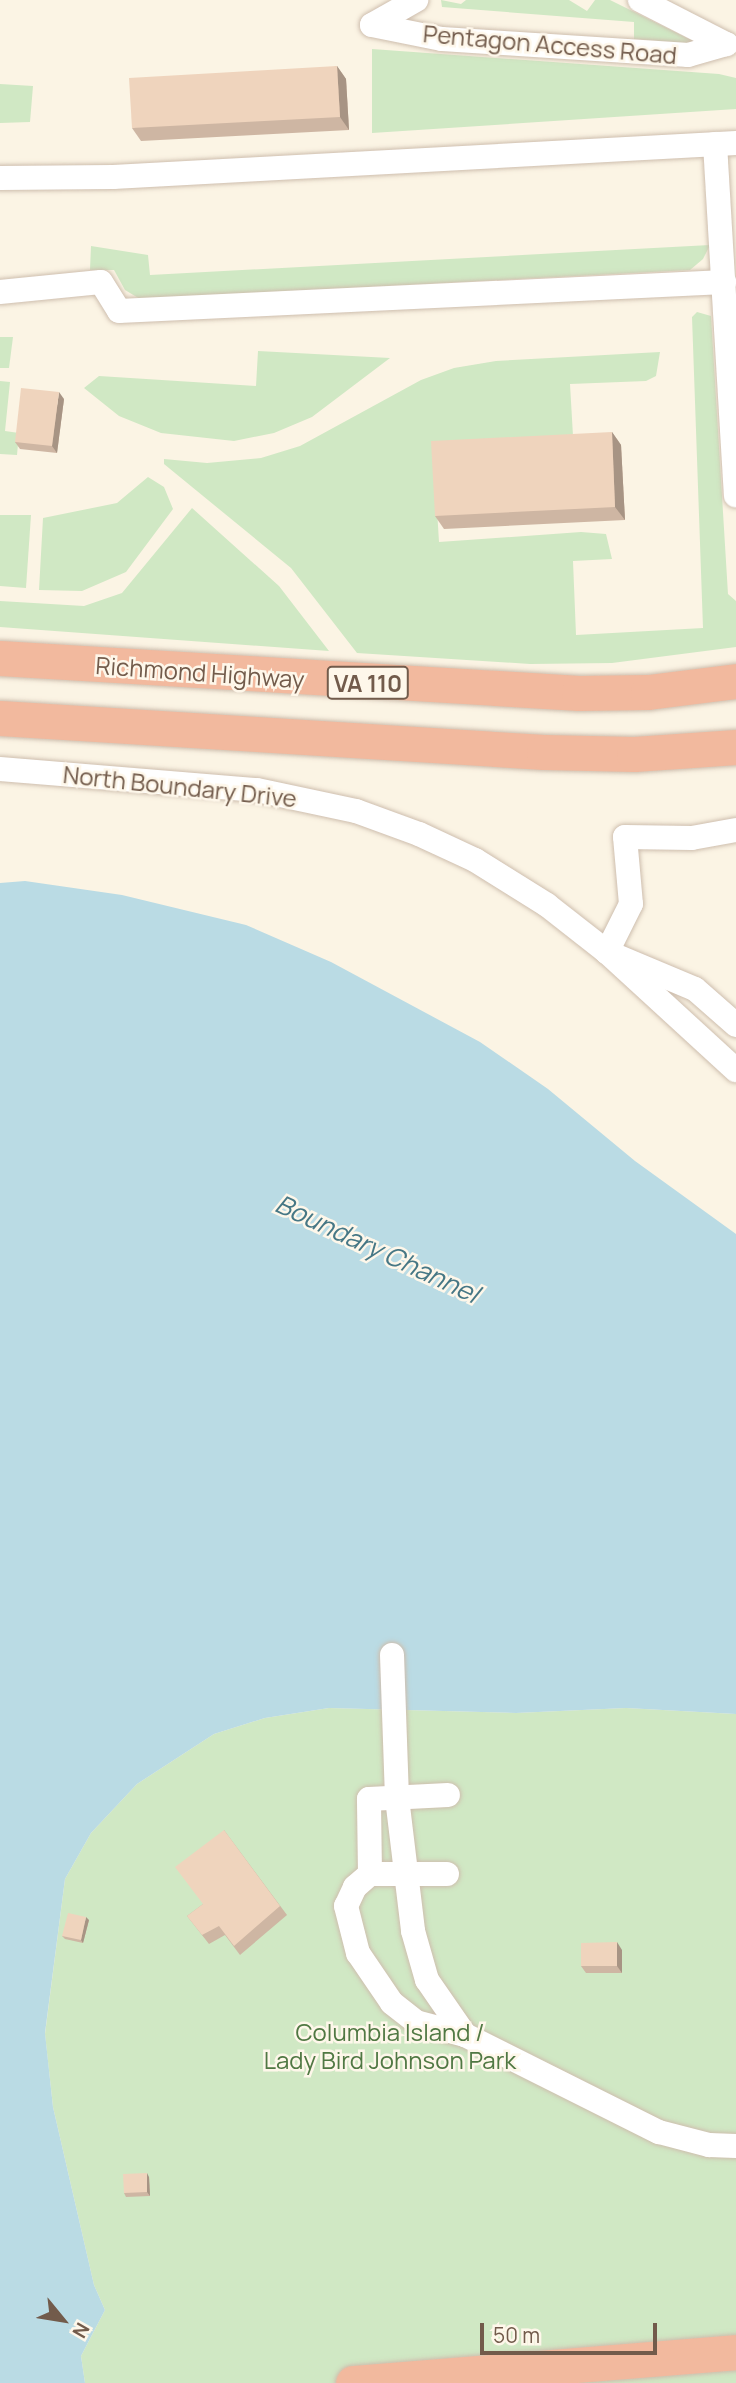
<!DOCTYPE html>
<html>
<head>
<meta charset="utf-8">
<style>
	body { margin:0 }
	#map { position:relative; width:736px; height:2383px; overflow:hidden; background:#fbf4e4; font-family:Manrope,sans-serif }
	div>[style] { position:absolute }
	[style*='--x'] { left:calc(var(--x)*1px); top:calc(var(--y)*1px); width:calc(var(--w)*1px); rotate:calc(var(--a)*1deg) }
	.green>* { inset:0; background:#d0e8c4 }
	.water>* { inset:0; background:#badbe4 }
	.roads { filter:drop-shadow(0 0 2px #cebeae) drop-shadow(0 0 2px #cebeae) }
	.minor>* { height:24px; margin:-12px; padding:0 12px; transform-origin:12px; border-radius:12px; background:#fff }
	.highway>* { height:35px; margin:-17.5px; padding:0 17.5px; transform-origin:17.5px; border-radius:17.5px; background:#f2b99e }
	.wall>* { inset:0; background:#ceb6a3 }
	.shaded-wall>* { inset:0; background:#a79484 }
	.building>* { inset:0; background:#efd4bd }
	span { translate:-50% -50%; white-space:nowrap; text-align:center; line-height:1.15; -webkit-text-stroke:5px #fef7ea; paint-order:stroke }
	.shield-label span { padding:2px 5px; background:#fef7ea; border:2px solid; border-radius:5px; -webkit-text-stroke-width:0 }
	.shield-label { font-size:23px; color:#725b4b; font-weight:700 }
	.street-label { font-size:24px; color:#725b4b }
	.park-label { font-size:24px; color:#507843 }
	.water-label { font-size:26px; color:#467785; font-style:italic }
	.north { position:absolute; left:28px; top:2285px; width:70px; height:70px; -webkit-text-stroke:5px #fef7ea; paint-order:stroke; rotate:120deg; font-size:19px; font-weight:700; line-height:28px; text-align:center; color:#725b4b }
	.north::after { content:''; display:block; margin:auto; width:24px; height:32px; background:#725b4b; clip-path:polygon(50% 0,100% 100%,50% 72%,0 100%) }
	.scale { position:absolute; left:480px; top:2323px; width:177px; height:32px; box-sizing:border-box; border:4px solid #725b4b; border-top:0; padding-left:9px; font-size:21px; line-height:24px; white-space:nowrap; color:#725b4b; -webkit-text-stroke:5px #fef7ea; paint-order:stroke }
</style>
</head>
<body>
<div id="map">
	<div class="green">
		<i style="clip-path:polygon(441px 0,461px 4px,466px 0,569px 0,587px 11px,595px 0,610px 0,699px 44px,634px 39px,634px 22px,442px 7px)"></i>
		<i style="clip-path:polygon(372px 49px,719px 74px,736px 78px,736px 109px,372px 133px)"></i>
		<i style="clip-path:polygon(0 84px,33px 86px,30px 122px,0 123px)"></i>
		<i style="clip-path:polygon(710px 245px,703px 259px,690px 270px,140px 299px,125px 290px,114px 270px,90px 270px,91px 246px,148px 255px,150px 275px)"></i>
		<i style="clip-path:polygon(697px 312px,711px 316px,728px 594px,736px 601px,736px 647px,612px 663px,530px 664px,357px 653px,291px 568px,164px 464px,164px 459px,207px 463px,261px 458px,300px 446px,421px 380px,454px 368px,496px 361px,660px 352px,656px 376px,646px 381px,570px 384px,573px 436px,433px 444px,439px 542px,581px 532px,606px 534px,612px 559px,573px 561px,576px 635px,703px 628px,692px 317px)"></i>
		<i style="clip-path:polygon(0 337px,13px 337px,9px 368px,0 368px)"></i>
		<i style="clip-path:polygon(258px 351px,390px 358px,312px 417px,274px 433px,234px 441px,161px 433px,119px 416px,84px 388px,99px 376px,256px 386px)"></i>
		<i style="clip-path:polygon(0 381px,10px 382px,5px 431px,19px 433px,17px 455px,0 454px)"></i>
		<i style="clip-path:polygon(148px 477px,164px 487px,173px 509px,126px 572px,82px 591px,39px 590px,43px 518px,117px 503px)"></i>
		<i style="clip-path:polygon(192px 508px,279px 586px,329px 651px,0 627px,0 601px,84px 606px,122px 593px)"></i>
		<i style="clip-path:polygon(0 515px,31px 515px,26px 588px,0 586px)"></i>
		<i style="clip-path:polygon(329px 1708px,516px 1713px,626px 1708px,736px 1714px,736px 2383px,85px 2383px,81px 2356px,105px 2310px,94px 2285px,53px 2107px,45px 2034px,65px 1879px,91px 1833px,137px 1784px,214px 1734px,265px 1718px)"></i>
	</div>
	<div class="water">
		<i style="clip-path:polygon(25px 881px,122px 895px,246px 925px,331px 962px,480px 1042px,548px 1089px,635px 1161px,736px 1234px,736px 1714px,626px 1708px,516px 1713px,329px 1708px,265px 1718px,214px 1734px,137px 1784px,91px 1833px,65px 1879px,45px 2033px,53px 2107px,94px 2285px,105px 2310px,81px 2356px,85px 2383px,0 2383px,0 883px)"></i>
	</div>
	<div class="roads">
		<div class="minor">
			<i style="--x:640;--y:0;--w:97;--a:27.1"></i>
			<i style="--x:372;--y:25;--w:71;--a:11.3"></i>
			<i style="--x:442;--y:39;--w:247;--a:3.7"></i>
			<i style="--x:688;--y:55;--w:40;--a:-16"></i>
			<i style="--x:372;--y:25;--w:51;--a:-29.6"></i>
			<i style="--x:715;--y:144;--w:352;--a:86.6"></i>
			<i style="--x:0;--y:178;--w:113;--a:-0.5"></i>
			<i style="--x:113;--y:177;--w:624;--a:-3.12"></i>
			<i style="--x:0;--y:292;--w:101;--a:-5.7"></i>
			<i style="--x:101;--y:282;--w:34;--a:58"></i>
			<i style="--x:119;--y:311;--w:606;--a:-2.74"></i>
			<i style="--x:0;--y:769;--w:258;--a:4.7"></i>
			<i style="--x:257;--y:790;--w:101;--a:12"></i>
			<i style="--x:356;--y:811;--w:67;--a:20.1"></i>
			<i style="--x:419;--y:834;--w:62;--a:24.9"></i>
			<i style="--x:475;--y:860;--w:85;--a:32"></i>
			<i style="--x:547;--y:905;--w:76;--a:38.1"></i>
			<i style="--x:607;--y:952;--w:175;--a:42.5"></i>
			<i style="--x:736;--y:830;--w:45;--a:169.7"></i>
			<i style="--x:692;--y:838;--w:67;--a:-179.1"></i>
			<i style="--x:625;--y:837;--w:67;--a:84.9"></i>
			<i style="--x:631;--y:904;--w:54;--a:116.6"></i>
			<i style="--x:607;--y:952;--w:95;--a:22.8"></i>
			<i style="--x:695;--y:989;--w:55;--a:41.3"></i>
			<i style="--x:392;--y:1655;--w:143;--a:88"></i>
			<i style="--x:397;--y:1798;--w:134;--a:83.1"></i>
			<i style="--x:413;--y:1931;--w:51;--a:74.1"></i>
			<i style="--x:427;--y:1980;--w:67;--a:55.4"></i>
			<i style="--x:370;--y:1874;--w:75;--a:-90.8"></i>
			<i style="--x:369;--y:1799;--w:79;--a:-2.9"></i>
			<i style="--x:447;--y:1874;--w:77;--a:180"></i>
			<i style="--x:370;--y:1874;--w:20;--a:139"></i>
			<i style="--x:355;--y:1887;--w:21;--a:115"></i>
			<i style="--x:346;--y:1906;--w:49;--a:75.7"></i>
			<i style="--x:358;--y:1953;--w:60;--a:55.8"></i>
			<i style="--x:392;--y:2003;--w:31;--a:38"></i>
			<i style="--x:416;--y:2022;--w:51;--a:14.9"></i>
			<i style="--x:465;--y:2035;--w:217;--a:26.6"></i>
			<i style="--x:659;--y:2132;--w:52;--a:14.6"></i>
			<i style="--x:709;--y:2145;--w:27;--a:2"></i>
		</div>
		<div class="highway">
			<i style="--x:0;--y:658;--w:580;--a:3.46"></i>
			<i style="--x:579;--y:693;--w:69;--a:-0.8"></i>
			<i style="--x:648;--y:692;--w:89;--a:-7.1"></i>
			<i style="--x:0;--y:718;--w:545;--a:3.58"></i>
			<i style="--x:544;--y:752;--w:90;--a:1.3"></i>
			<i style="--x:634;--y:754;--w:102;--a:-3.9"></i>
			<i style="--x:353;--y:2383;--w:384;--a:-4.6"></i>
		</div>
	</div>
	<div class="wall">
		<i style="clip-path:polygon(337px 66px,346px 79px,349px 130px,141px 141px,132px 128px)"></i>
		<i style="clip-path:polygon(64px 399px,57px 453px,20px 449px,15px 442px)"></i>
		<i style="clip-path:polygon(612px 432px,621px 445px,625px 520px,444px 529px,435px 516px)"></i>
		<i style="clip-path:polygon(224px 1830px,287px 1915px,240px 1955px,225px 1935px,209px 1944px,187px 1916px,203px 1904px)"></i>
		<i style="clip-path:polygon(89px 1920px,83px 1943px,65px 1939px,62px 1936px)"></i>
		<i style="clip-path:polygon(622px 1950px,622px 1973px,586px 1973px,581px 1966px)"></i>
		<i style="clip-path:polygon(149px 2177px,150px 2196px,126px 2197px,124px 2193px)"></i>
	</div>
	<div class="shaded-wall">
		<i style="clip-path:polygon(337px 66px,346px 79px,349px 130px,340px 117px)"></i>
		<i style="clip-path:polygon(59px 392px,64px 399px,57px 453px,52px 446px)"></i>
		<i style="clip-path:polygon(612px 432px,621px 445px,625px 520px,615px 507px)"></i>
		<i style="clip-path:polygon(86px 1917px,89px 1920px,83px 1943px,81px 1940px)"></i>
		<i style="clip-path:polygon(617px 1942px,622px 1950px,622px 1973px,617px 1966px)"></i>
		<i style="clip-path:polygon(147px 2173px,149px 2177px,150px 2196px,147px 2192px)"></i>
	</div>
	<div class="building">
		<i style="clip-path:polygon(337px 66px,340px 117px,132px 128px,129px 78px)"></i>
		<i style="clip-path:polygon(21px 388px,59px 392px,52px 446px,15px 442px)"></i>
		<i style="clip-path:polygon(612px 432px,615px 507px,435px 516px,431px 441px)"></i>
		<i style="clip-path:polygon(224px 1830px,280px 1906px,234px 1946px,219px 1926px,202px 1935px,187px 1916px,203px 1904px,175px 1867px)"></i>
		<i style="clip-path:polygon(68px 1913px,86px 1917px,81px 1940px,62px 1936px)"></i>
		<i style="clip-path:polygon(617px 1942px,617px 1966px,581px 1966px,581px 1943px)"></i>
		<i style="clip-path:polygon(147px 2173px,147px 2192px,124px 2193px,123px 2174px)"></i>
	</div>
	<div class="shield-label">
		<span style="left:368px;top:683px">VA 110</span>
	</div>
	<div class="street-label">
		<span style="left:550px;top:44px;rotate:5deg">Pentagon Access Road</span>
		<span style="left:200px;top:672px;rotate:4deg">Richmond Highway</span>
		<span style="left:180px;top:786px;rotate:6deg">North Boundary Drive</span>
	</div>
	<div class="park-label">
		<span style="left:390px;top:2046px">Columbia Island /<br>Lady Bird Johnson Park</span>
	</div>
	<div class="water-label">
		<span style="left:377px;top:1249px;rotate:25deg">Boundary Channel</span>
	</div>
	<div class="north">N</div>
	<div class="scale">50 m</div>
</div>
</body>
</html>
